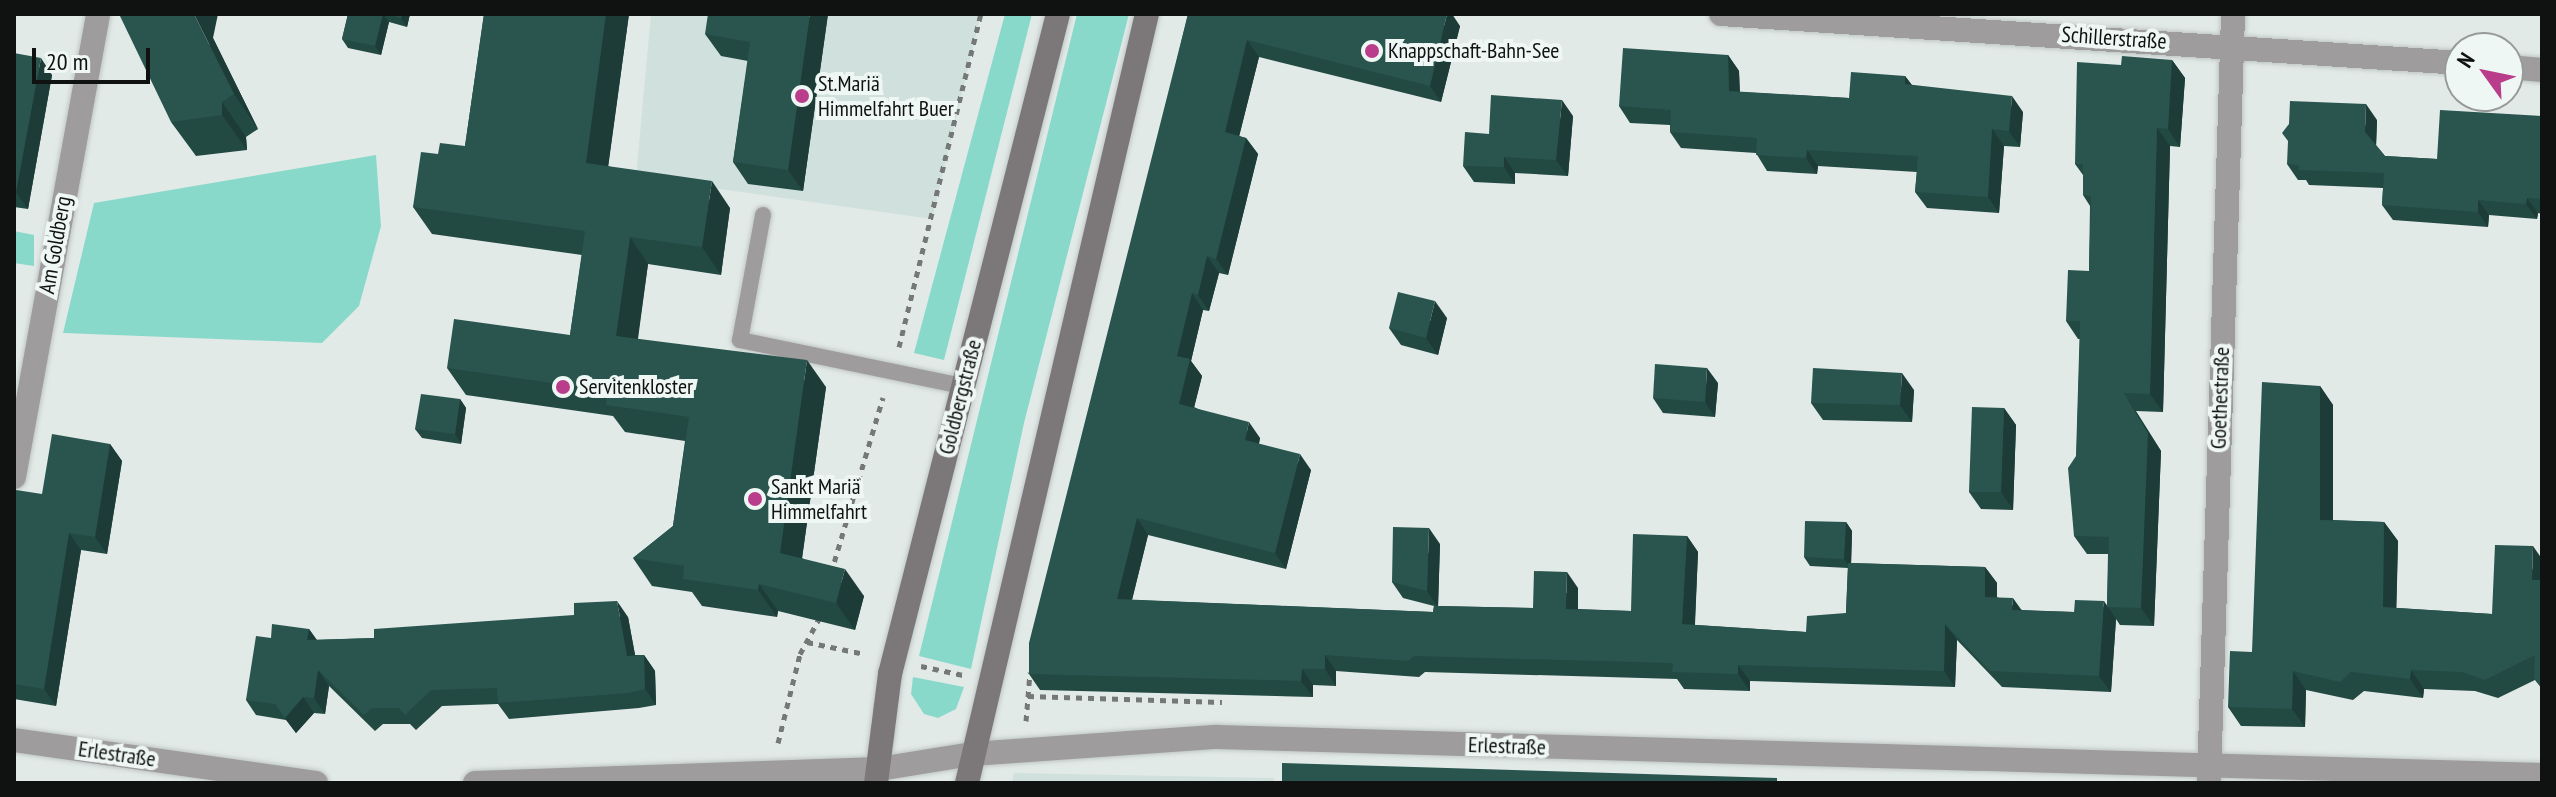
<!DOCTYPE html>
<html>
<head>
<meta charset="utf-8">
<style>
	body { margin:0 }
	#map { position:relative; width:2556px; height:797px; overflow:hidden; background:#e2eae8; font-family:"PT Sans Narrow",sans-serif }
	div>[style] { position:absolute }
	[style*='--x'] { left:calc(var(--x)*1px); top:calc(var(--y)*1px); width:calc(var(--w)*1px); rotate:calc(var(--a)*1deg) }
	.built>* { inset:0; background:#d0e0dd }
	.green>* { inset:0; background:#89d9cb }
	.path>* { height:5px; margin-top:-2.5px; transform-origin:0; background:repeating-linear-gradient(90deg,#747978 0 6px,transparent 0 12px) }
	.roads { filter:drop-shadow(0 0 2px #c0c7c6) drop-shadow(0 0 2px #c0c7c6) }
	.lane>* { height:16px; margin:-8px; padding:0 8px; transform-origin:8px; border-radius:8px; background:#9f9c9e }
	.street>* { height:24px; margin:-12px; padding:0 12px; transform-origin:12px; border-radius:12px; background:#9f9c9e }
	.secondary>* { height:24px; margin:-12px; padding:0 12px; transform-origin:12px; border-radius:12px; background:#7c787a }
	.wall>* { inset:0; background:#234943 }
	.shaded-wall>* { inset:0; background:#1d3c37 }
	.building>* { inset:0; background:#29554e }
	.dots>* { width:22px; height:22px; translate:-50% -50%; box-sizing:border-box; border:4px solid #eff7f5; border-radius:50% }
	span { translate:-50% -50%; white-space:nowrap; text-align:center; line-height:1.15; -webkit-text-stroke:8px #eff7f5; paint-order:stroke }
	.street-label { font-size:22px; color:#101212 }
	.poi-label { font-size:22px; color:#101212 }
	.left { translate:0 -50%; text-align:left }
	.frame { position:absolute; inset:0; border:16px solid #101212; pointer-events:none }
	.north { position:absolute; left:2444px; top:32px; width:80px; height:80px; box-sizing:border-box; background:#eff7f5; border:2px solid #969b9a; border-radius:50%; rotate:303deg; font-size:22px; font-weight:700; line-height:32px; text-align:center; color:#101212 }
	.north::after { content:''; display:block; margin:auto; width:28px; height:36px; background:#ba3d8b; clip-path:polygon(50% 0,100% 100%,50% 72%,0 100%) }
	.scale { position:absolute; left:32px; top:48px; width:118px; height:36px; box-sizing:border-box; border:4px solid #101212; border-top:0; padding-left:10px; font-size:24px; line-height:28px; white-space:nowrap; color:#101212; -webkit-text-stroke:6px #eff7f5; paint-order:stroke }
</style>
</head>
<body>
<div id="map">
	<div class="built">
		<i style="clip-path:polygon(651px 14px,981px 14px,932px 219px,636px 177px)"></i>
		<i style="clip-path:polygon(1014px 773px,1274px 778px,1274px 783px,1012px 783px)"></i>
	</div>
	<div class="green">
		<i style="clip-path:polygon(1005px 14px,1032px 14px,944px 360px,914px 353px)"></i>
		<i style="clip-path:polygon(1077px 14px,1129px 14px,1024px 423px,971px 669px,919px 656px)"></i>
		<i style="clip-path:polygon(376px 155px,381px 226px,359px 306px,322px 343px,63px 333px,94px 203px)"></i>
		<i style="clip-path:polygon(14px 231px,34px 235px,34px 266px,14px 263px)"></i>
		<i style="clip-path:polygon(913px 677px,964px 687px,956px 709px,938px 718px,924px 714px,911px 694px)"></i>
	</div>
	<div class="path">
		<i style="--x:899;--y:347;--w:343;--a:-76.2"></i>
		<i style="--x:831;--y:573;--w:183;--a:-73.5"></i>
		<i style="--x:807;--y:642;--w:59;--a:11.7"></i>
		<i style="--x:921;--y:666;--w:43;--a:12.1"></i>
		<i style="--x:1028;--y:696;--w:194;--a:1.8"></i>
		<i style="--x:1026;--y:721;--w:49;--a:-85.3"></i>
		<i style="--x:778;--y:743;--w:92;--a:-76.1"></i>
		<i style="--x:800;--y:654;--w:42;--a:-61.6"></i>
	</div>
	<div class="roads">
		<div class="lane">
			<i style="--x:763;--y:215;--w:127;--a:100.4"></i>
			<i style="--x:740;--y:340;--w:228;--a:11.7"></i>
		</div>
		<div class="street">
			<i style="--x:1721;--y:14;--w:741;--a:3.79"></i>
			<i style="--x:2508;--y:67;--w:34;--a:5"></i>
			<i style="--x:14;--y:477;--w:471;--a:-79.7"></i>
			<i style="--x:14;--y:740;--w:305;--a:8.1"></i>
			<i style="--x:2209;--y:779;--w:765;--a:-88.2"></i>
			<i style="--x:475;--y:783;--w:404;--a:-2"></i>
			<i style="--x:879;--y:769;--w:94;--a:-9.2"></i>
			<i style="--x:972;--y:754;--w:246;--a:-4"></i>
			<i style="--x:1217;--y:737;--w:1326;--a:1.64"></i>
		</div>
		<div class="secondary">
			<i style="--x:876;--y:783;--w:110;--a:-82.7"></i>
			<i style="--x:890;--y:674;--w:681;--a:-75.72"></i>
			<i style="--x:967;--y:783;--w:790;--a:-76.83"></i>
		</div>
	</div>
	<div class="wall">
		<i style="clip-path:polygon(348px 14px,410px 14px,407px 27px,389px 22px,381px 55px,348px 48px,342px 39px)"></i>
		<i style="clip-path:polygon(484px 14px,629px 14px,608px 166px,730px 208px,721px 275px,648px 264px,638px 339px,826px 387px,802px 558px,864px 596px,855px 630px,778px 611px,777px 617px,702px 606px,692px 592px,652px 586px,633px 558px,673px 526px,685px 441px,625px 432px,613px 416px,466px 395px,447px 368px,570px 335px,582px 255px,432px 234px,413px 207px,438px 154px,465px 146px)"></i>
		<i style="clip-path:polygon(828px 14px,803px 191px,748px 184px,733px 162px,748px 61px,721px 56px,705px 34px)"></i>
		<i style="clip-path:polygon(1188px 14px,1460px 26px,1441px 102px,1259px 57px,1239px 136px,1246px 138px,1258px 154px,1228px 275px,1219px 273px,1209px 311px,1203px 310px,1191px 361px,1202px 376px,1194px 407px,1260px 438px,1259px 444px,1311px 470px,1286px 569px,1148px 535px,1132px 600px,1433px 612px,1434px 606px,1403px 598px,1392px 582px,1440px 544px,1438px 606px,1533px 608px,1578px 588px,1578px 609px,1631px 611px,1687px 536px,1698px 552px,1695px 625px,1806px 632px,1846px 613px,1848px 568px,1810px 566px,1804px 557px,1846px 522px,1852px 531px,1851px 563px,1985px 567px,1997px 583px,1997px 597px,2022px 610px,2074px 612px,2107px 606px,2108px 554px,2087px 554px,2074px 536px,2080px 339px,2078px 339px,2066px 321px,2089px 271px,2090px 206px,2083px 195px,2083px 175px,2075px 164px,2121px 65px,2172px 60px,2185px 78px,2180px 147px,2170px 146px,2163px 412px,2136px 411px,2161px 451px,2154px 626px,2120px 625px,2116px 619px,2111px 692px,2002px 687px,1957px 640px,1955px 687px,1750px 681px,1750px 691px,1684px 689px,1677px 679px,1425px 672px,1419px 677px,1336px 671px,1336px 686px,1313px 685px,1313px 697px,1040px 690px,1029px 674px)"></i>
		<i style="clip-path:polygon(213px 38px,258px 129px,246px 137px,247px 150px,196px 156px,171px 122px)"></i>
		<i style="clip-path:polygon(14px 53px,52px 75px,28px 209px,14px 207px)"></i>
		<i style="clip-path:polygon(1728px 55px,1739px 71px,1740px 92px,1849px 98px,1905px 76px,1912px 85px,2023px 112px,2020px 147px,2004px 146px,1999px 213px,1927px 208px,1915px 192px,1917px 172px,1818px 166px,1817px 174px,1767px 171px,1756px 153px,1681px 148px,1670px 132px,1670px 125px,1630px 123px,1619px 106px)"></i>
		<i style="clip-path:polygon(1573px 116px,1568px 176px,1515px 173px,1515px 184px,1474px 182px,1463px 166px,1489px 134px)"></i>
		<i style="clip-path:polygon(2542px 116px,2542px 214px,2538px 213px,2537px 219px,2489px 215px,2488px 227px,2393px 220px,2382px 205px,2383px 188px,2309px 185px,2306px 180px,2298px 180px,2287px 164px,2377px 120px,2376px 145px,2385px 156px,2437px 159px)"></i>
		<i style="clip-path:polygon(1447px 318px,1438px 355px,1401px 345px,1389px 328px)"></i>
		<i style="clip-path:polygon(1718px 383px,1715px 417px,1663px 413px,1653px 398px)"></i>
		<i style="clip-path:polygon(2320px 386px,2333px 405px,2333px 520px,2384px 522px,2398px 541px,2396px 608px,2492px 614px,2542px 559px,2542px 689px,2535px 680px,2498px 698px,2475px 691px,2424px 689px,2423px 698px,2364px 691px,2353px 700px,2306px 690px,2305px 727px,2241px 726px,2228px 707px,2252px 652px)"></i>
		<i style="clip-path:polygon(1914px 390px,1912px 422px,1823px 420px,1811px 403px)"></i>
		<i style="clip-path:polygon(460px 399px,466px 408px,461px 444px,422px 438px,415px 429px)"></i>
		<i style="clip-path:polygon(2004px 408px,2016px 425px,2013px 510px,1981px 509px,1969px 492px)"></i>
		<i style="clip-path:polygon(110px 444px,122px 461px,107px 554px,81px 550px,56px 706px,14px 699px,14px 505px,42px 494px)"></i>
		<i style="clip-path:polygon(628px 617px,635px 655px,644px 655px,655px 671px,656px 705px,639px 708px,509px 719px,498px 704px,442px 706px,416px 730px,410px 724px,383px 724px,375px 731px,329px 686px,325px 714px,314px 713px,296px 733px,286px 720px,256px 715px,246px 700px,271px 638px,309px 629px,317px 640px,374px 638px)"></i>
	</div>
	<div class="shaded-wall">
		<i style="clip-path:polygon(194px 14px,218px 14px,213px 38px,258px 129px,234px 94px)"></i>
		<i style="clip-path:polygon(383px 14px,389px 22px,381px 55px,375px 46px)"></i>
		<i style="clip-path:polygon(402px 14px,410px 14px,407px 27px,401px 18px)"></i>
		<i style="clip-path:polygon(606px 14px,629px 14px,605px 190px,586px 163px)"></i>
		<i style="clip-path:polygon(810px 14px,828px 14px,803px 191px,788px 170px)"></i>
		<i style="clip-path:polygon(1447px 14px,1452px 14px,1460px 26px,1441px 102px,1430px 86px)"></i>
		<i style="clip-path:polygon(1247px 40px,1259px 57px,1236px 149px,1225px 132px)"></i>
		<i style="clip-path:polygon(1728px 55px,1739px 71px,1740px 107px,1729px 91px)"></i>
		<i style="clip-path:polygon(41px 58px,52px 75px,28px 209px,16px 192px)"></i>
		<i style="clip-path:polygon(2172px 60px,2185px 78px,2180px 147px,2168px 129px)"></i>
		<i style="clip-path:polygon(1905px 76px,1917px 92px,1905px 84px)"></i>
		<i style="clip-path:polygon(2012px 96px,2023px 112px,2020px 147px,2009px 131px)"></i>
		<i style="clip-path:polygon(1562px 100px,1573px 116px,1568px 176px,1556px 160px)"></i>
		<i style="clip-path:polygon(222px 102px,246px 137px,247px 150px,222px 115px)"></i>
		<i style="clip-path:polygon(2366px 104px,2377px 120px,2376px 148px,2365px 132px)"></i>
		<i style="clip-path:polygon(2157px 128px,2170px 146px,2163px 412px,2150px 394px)"></i>
		<i style="clip-path:polygon(1992px 129px,2004px 146px,1999px 213px,1988px 197px)"></i>
		<i style="clip-path:polygon(1246px 138px,1258px 154px,1228px 275px,1216px 259px)"></i>
		<i style="clip-path:polygon(1807px 150px,1818px 166px,1817px 174px,1806px 158px)"></i>
		<i style="clip-path:polygon(1504px 157px,1515px 173px,1515px 184px,1504px 167px)"></i>
		<i style="clip-path:polygon(712px 181px,730px 208px,721px 275px,702px 247px)"></i>
		<i style="clip-path:polygon(2527px 198px,2538px 213px,2537px 219px,2526px 204px)"></i>
		<i style="clip-path:polygon(2478px 200px,2489px 215px,2488px 227px,2478px 212px)"></i>
		<i style="clip-path:polygon(630px 237px,648px 264px,634px 363px,616px 336px)"></i>
		<i style="clip-path:polygon(1207px 256px,1219px 273px,1209px 311px,1198px 295px)"></i>
		<i style="clip-path:polygon(1192px 293px,1203px 310px,1191px 361px,1202px 376px,1191px 420px,1179px 404px,1177px 356px)"></i>
		<i style="clip-path:polygon(1435px 301px,1447px 318px,1438px 355px,1426px 338px)"></i>
		<i style="clip-path:polygon(807px 360px,826px 387px,799px 580px,780px 553px)"></i>
		<i style="clip-path:polygon(1707px 368px,1718px 383px,1715px 417px,1705px 402px)"></i>
		<i style="clip-path:polygon(1902px 373px,1914px 390px,1912px 422px,1900px 405px)"></i>
		<i style="clip-path:polygon(2320px 386px,2333px 405px,2333px 538px,2320px 520px)"></i>
		<i style="clip-path:polygon(2124px 393px,2161px 451px,2154px 626px,2141px 608px)"></i>
		<i style="clip-path:polygon(460px 399px,466px 408px,461px 444px,455px 434px)"></i>
		<i style="clip-path:polygon(2004px 408px,2016px 425px,2013px 510px,2001px 492px)"></i>
		<i style="clip-path:polygon(1249px 422px,1260px 438px,1256px 456px,1245px 440px)"></i>
		<i style="clip-path:polygon(110px 444px,122px 461px,107px 554px,95px 537px)"></i>
		<i style="clip-path:polygon(1300px 454px,1311px 470px,1286px 569px,1275px 553px)"></i>
		<i style="clip-path:polygon(1137px 518px,1148px 535px,1128px 616px,1117px 599px)"></i>
		<i style="clip-path:polygon(1846px 522px,1852px 531px,1851px 568px,1844px 559px)"></i>
		<i style="clip-path:polygon(2384px 522px,2398px 541px,2396px 626px,2383px 607px)"></i>
		<i style="clip-path:polygon(1429px 528px,1440px 544px,1438px 607px,1427px 591px)"></i>
		<i style="clip-path:polygon(69px 533px,81px 550px,56px 706px,44px 689px)"></i>
		<i style="clip-path:polygon(1687px 536px,1698px 552px,1694px 640px,1682px 624px)"></i>
		<i style="clip-path:polygon(2533px 546px,2542px 559px,2542px 594px,2532px 580px)"></i>
		<i style="clip-path:polygon(1985px 567px,1997px 583px,1996px 613px,1985px 597px)"></i>
		<i style="clip-path:polygon(845px 569px,864px 596px,855px 630px,836px 603px)"></i>
		<i style="clip-path:polygon(1567px 572px,1578px 588px,1577px 626px,1566px 609px)"></i>
		<i style="clip-path:polygon(759px 584px,778px 611px,777px 617px,758px 590px)"></i>
		<i style="clip-path:polygon(2013px 598px,2025px 615px,2012px 610px)"></i>
		<i style="clip-path:polygon(617px 601px,628px 617px,638px 671px,627px 656px)"></i>
		<i style="clip-path:polygon(2104px 601px,2116px 619px,2111px 692px,2099px 676px)"></i>
		<i style="clip-path:polygon(1945px 624px,1957px 640px,1955px 687px,1944px 671px)"></i>
		<i style="clip-path:polygon(309px 629px,320px 645px,307px 640px)"></i>
		<i style="clip-path:polygon(644px 655px,655px 671px,656px 705px,645px 689px)"></i>
		<i style="clip-path:polygon(1325px 655px,1336px 671px,1336px 686px,1325px 669px)"></i>
		<i style="clip-path:polygon(1738px 665px,1750px 681px,1750px 691px,1738px 674px)"></i>
		<i style="clip-path:polygon(1302px 669px,1313px 685px,1313px 697px,1301px 681px)"></i>
		<i style="clip-path:polygon(318px 670px,329px 686px,325px 714px,314px 698px)"></i>
		<i style="clip-path:polygon(2411px 670px,2424px 689px,2423px 698px,2410px 679px)"></i>
		<i style="clip-path:polygon(2293px 671px,2306px 690px,2305px 727px,2292px 709px)"></i>
		<i style="clip-path:polygon(303px 697px,314px 713px,296px 733px,285px 718px)"></i>
	</div>
	<div class="building">
		<i style="clip-path:polygon(119px 14px,194px 14px,234px 94px,222px 102px,222px 115px,171px 122px)"></i>
		<i style="clip-path:polygon(348px 14px,383px 14px,375px 46px,342px 39px)"></i>
		<i style="clip-path:polygon(385px 14px,402px 14px,401px 18px)"></i>
		<i style="clip-path:polygon(484px 14px,606px 14px,586px 163px,712px 181px,702px 247px,630px 237px,616px 336px,807px 360px,780px 553px,845px 569px,836px 603px,759px 584px,758px 590px,683px 579px,684px 566px,633px 558px,673px 526px,689px 417px,606px 405px,608px 391px,447px 368px,454px 319px,570px 335px,585px 231px,413px 207px,421px 152px,438px 154px,440px 143px,465px 146px)"></i>
		<i style="clip-path:polygon(708px 14px,810px 14px,788px 170px,733px 162px,750px 42px,705px 34px)"></i>
		<i style="clip-path:polygon(1188px 14px,1447px 14px,1430px 86px,1247px 40px,1225px 132px,1246px 138px,1216px 259px,1207px 256px,1198px 295px,1192px 293px,1177px 356px,1190px 359px,1179px 404px,1249px 422px,1245px 440px,1300px 454px,1275px 553px,1137px 518px,1117px 599px,1433px 612px,1434px 606px,1533px 608px,1534px 571px,1567px 572px,1566px 609px,1631px 611px,1633px 534px,1687px 536px,1682px 624px,1806px 632px,1807px 616px,1846px 613px,1848px 563px,1985px 567px,1985px 597px,2013px 598px,2012px 610px,2074px 612px,2075px 600px,2104px 601px,2099px 676px,1990px 671px,1945px 624px,1944px 671px,1738px 665px,1738px 674px,1672px 672px,1673px 663px,1414px 656px,1408px 661px,1325px 655px,1325px 669px,1302px 669px,1301px 681px,1029px 674px,1029px 643px)"></i>
		<i style="clip-path:polygon(1623px 48px,1728px 55px,1729px 91px,1849px 98px,1851px 72px,1905px 76px,1905px 84px,2012px 96px,2009px 131px,1992px 129px,1988px 197px,1915px 192px,1918px 156px,1807px 150px,1806px 158px,1756px 155px,1757px 138px,1670px 132px,1671px 110px,1619px 106px)"></i>
		<i style="clip-path:polygon(14px 53px,41px 58px,16px 192px,14px 192px)"></i>
		<i style="clip-path:polygon(2122px 56px,2172px 60px,2168px 129px,2157px 128px,2150px 394px,2124px 393px,2148px 433px,2141px 608px,2107px 607px,2109px 537px,2074px 536px,2068px 468px,2076px 456px,2080px 321px,2066px 321px,2068px 270px,2089px 271px,2091px 196px,2083px 195px,2083px 164px,2075px 164px,2077px 62px,2121px 65px)"></i>
		<i style="clip-path:polygon(1491px 95px,1562px 100px,1556px 160px,1504px 157px,1504px 167px,1463px 166px,1465px 132px,1489px 134px)"></i>
		<i style="clip-path:polygon(2290px 101px,2366px 104px,2365px 132px,2385px 156px,2437px 159px,2440px 110px,2542px 116px,2542px 199px,2527px 198px,2526px 204px,2478px 200px,2478px 212px,2382px 205px,2384px 173px,2299px 170px,2299px 165px,2287px 164px,2288px 141px,2282px 133px,2289px 124px)"></i>
		<i style="clip-path:polygon(1398px 292px,1435px 301px,1426px 338px,1389px 328px)"></i>
		<i style="clip-path:polygon(1655px 364px,1707px 368px,1705px 402px,1653px 398px)"></i>
		<i style="clip-path:polygon(1813px 368px,1902px 373px,1900px 405px,1811px 403px)"></i>
		<i style="clip-path:polygon(2262px 382px,2320px 386px,2320px 520px,2384px 522px,2383px 607px,2492px 614px,2495px 545px,2533px 546px,2532px 580px,2542px 580px,2542px 688px,2534px 678px,2535px 655px,2485px 680px,2462px 672px,2411px 670px,2410px 679px,2351px 672px,2340px 682px,2293px 671px,2292px 709px,2228px 707px,2230px 651px,2252px 652px)"></i>
		<i style="clip-path:polygon(421px 394px,460px 399px,455px 434px,415px 429px)"></i>
		<i style="clip-path:polygon(1972px 407px,2004px 408px,2001px 492px,1969px 492px)"></i>
		<i style="clip-path:polygon(52px 434px,110px 444px,95px 537px,69px 533px,44px 689px,14px 684px,14px 505px,16px 490px,42px 494px)"></i>
		<i style="clip-path:polygon(1805px 521px,1846px 522px,1844px 559px,1804px 557px)"></i>
		<i style="clip-path:polygon(1393px 527px,1429px 528px,1427px 591px,1392px 582px)"></i>
		<i style="clip-path:polygon(617px 601px,627px 656px,644px 655px,645px 689px,628px 693px,498px 703px,497px 688px,431px 690px,405px 715px,399px 708px,372px 708px,364px 715px,318px 670px,314px 698px,303px 697px,285px 718px,275px 704px,246px 700px,256px 636px,271px 638px,272px 624px,309px 629px,307px 640px,374px 638px,374px 629px,574px 615px,574px 603px)"></i>
		<i style="clip-path:polygon(1282px 763px,1777px 778px,1777px 783px,1282px 783px)"></i>
		<i style="clip-path:polygon(1856px 781px,1931px 783px,1856px 783px)"></i>
	</div>
	<div class="dots">
		<i style="left:1372px;top:51px;background:#ba3d8b"></i>
		<i style="left:802px;top:96px;background:#ba3d8b"></i>
		<i style="left:563px;top:387px;background:#ba3d8b"></i>
		<i style="left:755px;top:499px;background:#ba3d8b"></i>
	</div>
	<div class="street-label">
		<span style="left:2114px;top:38px;rotate:4deg">Schillerstraße</span>
		<span style="left:55px;top:245px;rotate:-80deg">Am Goldberg</span>
		<span style="left:960px;top:397px;rotate:-76deg">Goldbergstraße</span>
		<span style="left:2220px;top:398px;rotate:-88deg">Goethestraße</span>
		<span style="left:1507px;top:746px;rotate:2deg">Erlestraße</span>
		<span style="left:117px;top:754px;rotate:8deg">Erlestraße</span>
	</div>
	<div class="poi-label">
		<span class="left" style="left:1388px;top:51px">Knappschaft-Bahn-See</span>
		<span class="left" style="left:818px;top:96px">St.Mariä<br>Himmelfahrt Buer</span>
		<span class="left" style="left:579px;top:387px">Servitenkloster</span>
		<span class="left" style="left:771px;top:499px">Sankt Mariä<br>Himmelfahrt</span>
	</div>
	<div class="frame"></div>
	<div class="north">N</div>
	<div class="scale">20 m</div>
</div>
</body>
</html>
